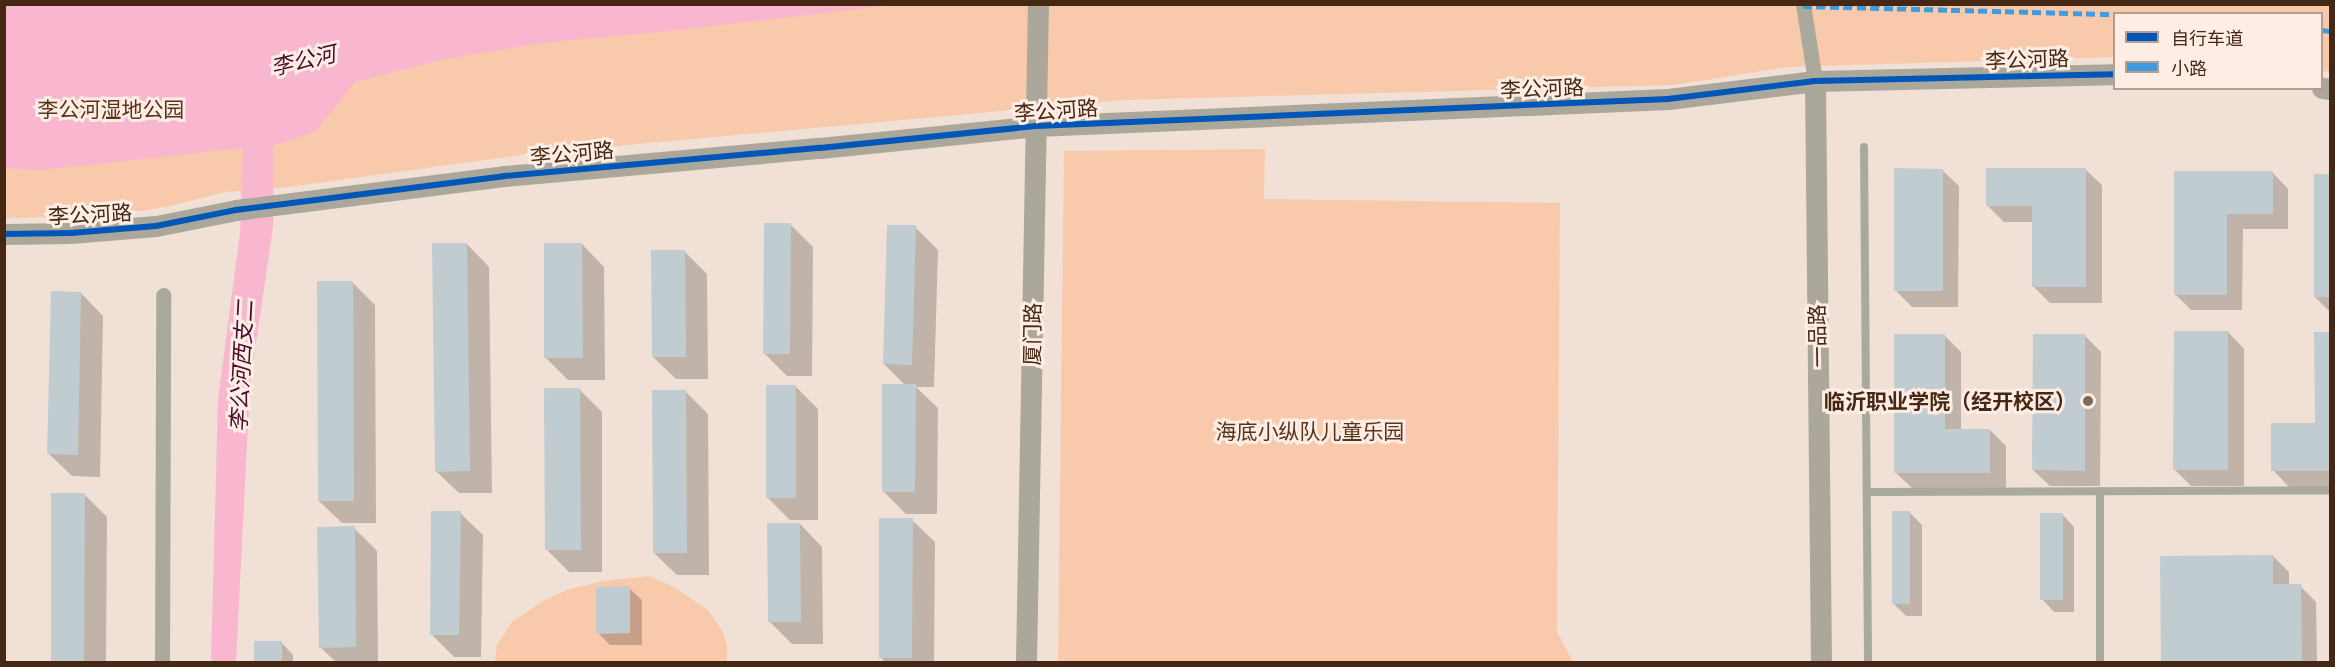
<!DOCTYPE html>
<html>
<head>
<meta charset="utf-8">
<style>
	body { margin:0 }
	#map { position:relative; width:2335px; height:667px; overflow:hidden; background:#f1e0d5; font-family:Barlow,"Noto Sans SC",sans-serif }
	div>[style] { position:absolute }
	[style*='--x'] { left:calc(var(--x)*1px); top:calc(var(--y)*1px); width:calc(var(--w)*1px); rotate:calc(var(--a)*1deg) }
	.green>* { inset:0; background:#f9c9ac }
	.water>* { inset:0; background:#f8b7cf }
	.shadow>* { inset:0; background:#0003 }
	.building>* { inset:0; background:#c1ccd0 }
	.lane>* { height:8px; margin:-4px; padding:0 4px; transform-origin:4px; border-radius:4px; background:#aaa99d }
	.street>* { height:15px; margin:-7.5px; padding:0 7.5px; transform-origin:7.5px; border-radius:7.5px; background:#aaa99d }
	.secondary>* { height:21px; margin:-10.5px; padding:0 10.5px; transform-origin:10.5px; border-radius:10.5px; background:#aba79a }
	.quiet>* { height:4.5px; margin-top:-2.25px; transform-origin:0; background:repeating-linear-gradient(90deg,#409cde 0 9px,transparent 0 13.5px) }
	.cycleway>* { height:6px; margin:-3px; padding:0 3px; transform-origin:3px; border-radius:3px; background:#0057b8 }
	.dots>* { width:16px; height:16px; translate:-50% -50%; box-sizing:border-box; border:3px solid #feede4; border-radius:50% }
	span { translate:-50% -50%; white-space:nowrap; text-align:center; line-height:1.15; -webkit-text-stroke:6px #feede4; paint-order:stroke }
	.street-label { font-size:21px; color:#452714 }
	.park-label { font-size:21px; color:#5a331b }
	.poi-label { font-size:21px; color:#452714; font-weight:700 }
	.right { translate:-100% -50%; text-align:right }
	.water-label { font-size:22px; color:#4c0c30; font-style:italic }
	.frame { position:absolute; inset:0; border:6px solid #452714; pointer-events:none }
	.legend { position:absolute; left:2113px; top:12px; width:210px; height:78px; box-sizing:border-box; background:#feede4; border:2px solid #b49e91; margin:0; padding:8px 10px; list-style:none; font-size:18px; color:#452714 }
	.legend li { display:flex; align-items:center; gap:12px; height:30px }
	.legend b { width:30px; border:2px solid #b49e91 }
</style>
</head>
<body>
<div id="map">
	<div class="green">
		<i style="clip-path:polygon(2330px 4px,2330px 72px,2322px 71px,2322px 14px,2114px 14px,2114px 57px,1788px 67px,1674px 85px,1122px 100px,528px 154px,288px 187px,225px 192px,166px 207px,107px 216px,5px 218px,4px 5px)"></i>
		<i style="clip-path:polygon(1265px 149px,1264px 199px,1560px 203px,1557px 632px,1573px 662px,1058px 662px,1064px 151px)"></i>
		<i style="clip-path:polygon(649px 576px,674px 587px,708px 610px,723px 632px,727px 647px,727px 662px,495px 662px,497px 645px,512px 622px,543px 601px,567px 590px,603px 581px)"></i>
	</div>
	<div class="water">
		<i style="clip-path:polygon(4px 5px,892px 5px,669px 31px,543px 43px,445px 59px,355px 82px,315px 132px,273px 146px,273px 227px,250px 385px,236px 662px,211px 662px,218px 399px,240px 233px,243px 148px,43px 170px,5px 168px)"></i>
	</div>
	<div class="shadow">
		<i style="clip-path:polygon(2085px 169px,2102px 185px,2102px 303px,2050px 303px,2033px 286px,2033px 222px,2004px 222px,1987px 205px)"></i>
		<i style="clip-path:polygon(1942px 170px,1959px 186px,1958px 307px,1912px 307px,1896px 291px)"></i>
		<i style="clip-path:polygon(2176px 172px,2272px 172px,2288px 189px,2288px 229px,2243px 229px,2242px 310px,2191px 310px,2175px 294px)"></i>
		<i style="clip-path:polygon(2315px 176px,2330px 176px,2330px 312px,2315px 297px)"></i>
		<i style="clip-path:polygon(791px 225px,813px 247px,812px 376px,787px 376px,764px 353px)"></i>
		<i style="clip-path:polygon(915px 227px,938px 250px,934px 387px,916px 387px,938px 408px,937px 514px,906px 514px,883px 491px,906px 386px,884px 364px)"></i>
		<i style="clip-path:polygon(467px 244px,489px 267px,492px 493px,459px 493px,436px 471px)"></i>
		<i style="clip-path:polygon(582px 244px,604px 267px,605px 380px,568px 380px,546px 358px)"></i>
		<i style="clip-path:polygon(685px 252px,707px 274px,708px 379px,676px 379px,653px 357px)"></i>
		<i style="clip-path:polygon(352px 282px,375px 305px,376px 523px,342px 523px,319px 501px)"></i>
		<i style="clip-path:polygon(81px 293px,103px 316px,100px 477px,72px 476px,49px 454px)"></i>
		<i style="clip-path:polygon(2228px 332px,2244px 349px,2244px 486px,2191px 486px,2174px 469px)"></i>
		<i style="clip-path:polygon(2316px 333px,2330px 333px,2330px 487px,2289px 487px,2273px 470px,2316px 424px)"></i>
		<i style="clip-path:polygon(1945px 336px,1961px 352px,1961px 430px,1990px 430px,2006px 446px,2006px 488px,1912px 488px,1895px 472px)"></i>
		<i style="clip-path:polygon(2085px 336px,2101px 352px,2100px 486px,2050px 486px,2033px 470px)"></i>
		<i style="clip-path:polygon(796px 387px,818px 409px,818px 520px,790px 520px,767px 497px)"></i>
		<i style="clip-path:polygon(579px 389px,602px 412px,602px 572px,569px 572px,546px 549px)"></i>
		<i style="clip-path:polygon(686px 392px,708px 414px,709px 575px,677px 575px,654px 553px)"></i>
		<i style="clip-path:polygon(52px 494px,84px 494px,107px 517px,106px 662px,52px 662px)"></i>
		<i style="clip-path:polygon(1909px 512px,1922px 525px,1922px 616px,1906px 616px,1893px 603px)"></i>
		<i style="clip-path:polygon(460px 513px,483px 535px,481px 657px,454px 657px,431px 634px)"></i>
		<i style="clip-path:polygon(2062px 514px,2074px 527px,2074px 612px,2054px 612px,2042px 599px)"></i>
		<i style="clip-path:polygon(912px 520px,935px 542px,934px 662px,885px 662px,880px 657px)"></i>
		<i style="clip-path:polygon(800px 524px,822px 547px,823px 644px,792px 644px,769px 621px)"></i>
		<i style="clip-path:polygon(354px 528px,377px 551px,378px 662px,336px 662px,320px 647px)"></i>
		<i style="clip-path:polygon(2273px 556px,2289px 572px,2289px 586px,2300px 586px,2316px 602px,2317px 662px,2162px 662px,2161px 557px)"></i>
		<i style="clip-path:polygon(629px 588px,642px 600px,642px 645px,610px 645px,598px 633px)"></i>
		<i style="clip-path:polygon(256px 642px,281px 642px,293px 655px,293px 662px,256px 662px)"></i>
	</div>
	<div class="building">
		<i style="clip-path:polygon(1894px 168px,1943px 169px,1943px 291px,1894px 291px)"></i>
		<i style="clip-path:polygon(1986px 168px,2086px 168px,2086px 287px,2032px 287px,2032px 206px,1986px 206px)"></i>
		<i style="clip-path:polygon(2174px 171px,2273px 171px,2273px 214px,2227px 214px,2227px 295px,2174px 295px)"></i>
		<i style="clip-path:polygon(2314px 174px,2330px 174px,2330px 297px,2314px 297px)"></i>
		<i style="clip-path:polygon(764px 223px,791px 223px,790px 354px,763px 354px)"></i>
		<i style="clip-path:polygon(887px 225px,916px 225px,912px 365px,883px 364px)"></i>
		<i style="clip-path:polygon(432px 243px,467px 243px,470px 471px,435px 472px)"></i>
		<i style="clip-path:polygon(544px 243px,582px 243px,583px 358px,544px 358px)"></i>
		<i style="clip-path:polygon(651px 250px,685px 250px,686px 357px,652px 357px)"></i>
		<i style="clip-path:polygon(317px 281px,353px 281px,354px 501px,318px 501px)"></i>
		<i style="clip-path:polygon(51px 291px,81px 292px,78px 455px,47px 454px)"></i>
		<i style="clip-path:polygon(2174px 331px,2228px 331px,2228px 470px,2173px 470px)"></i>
		<i style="clip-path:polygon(2314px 332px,2330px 332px,2330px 471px,2271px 471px,2271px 423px,2315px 423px)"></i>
		<i style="clip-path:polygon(1894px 334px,1945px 334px,1945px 429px,1990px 429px,1990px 473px,1894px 473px)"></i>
		<i style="clip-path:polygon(2033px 334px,2085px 334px,2085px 471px,2032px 470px)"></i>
		<i style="clip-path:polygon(882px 384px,916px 384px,915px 492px,882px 492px)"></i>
		<i style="clip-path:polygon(766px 385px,796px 385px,796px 498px,766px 498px)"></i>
		<i style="clip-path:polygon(544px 388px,580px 388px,581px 550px,545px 550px)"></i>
		<i style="clip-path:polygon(652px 390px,686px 390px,687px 553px,653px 553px)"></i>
		<i style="clip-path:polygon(51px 493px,85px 493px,84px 662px,51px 662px)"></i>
		<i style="clip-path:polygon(431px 511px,461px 511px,459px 635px,430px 635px)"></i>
		<i style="clip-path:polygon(1892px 511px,1910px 511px,1910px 604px,1892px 604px)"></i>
		<i style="clip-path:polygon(2040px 513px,2063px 513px,2063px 600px,2040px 600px)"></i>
		<i style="clip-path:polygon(879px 518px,913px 518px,912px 658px,879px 658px)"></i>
		<i style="clip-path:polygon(767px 523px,800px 523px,801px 622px,768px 622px)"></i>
		<i style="clip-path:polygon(355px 526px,356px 647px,319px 648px,317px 527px)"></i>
		<i style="clip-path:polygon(2273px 555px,2273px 584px,2301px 584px,2302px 662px,2161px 662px,2160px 556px)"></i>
		<i style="clip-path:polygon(630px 586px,630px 633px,596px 634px,596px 587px)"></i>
		<i style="clip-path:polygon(254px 641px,282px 641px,282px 662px,254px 662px)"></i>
	</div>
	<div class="lane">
		<i style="--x:1864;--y:147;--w:515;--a:89.55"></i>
		<i style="--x:2100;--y:491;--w:171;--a:90"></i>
		<i style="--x:1867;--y:492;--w:463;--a:-0.2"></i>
	</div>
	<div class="street">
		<i style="--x:1803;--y:4;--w:78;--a:81.1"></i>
		<i style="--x:162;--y:662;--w:367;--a:-89.8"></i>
	</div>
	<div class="secondary">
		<i style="--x:1815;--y:81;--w:581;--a:89.41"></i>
		<i style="--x:2322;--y:88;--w:8;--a:7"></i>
		<i style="--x:4;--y:234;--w:67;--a:-0.9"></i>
		<i style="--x:71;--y:233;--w:85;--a:-4.7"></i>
		<i style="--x:156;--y:226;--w:82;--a:-11.3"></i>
		<i style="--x:236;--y:210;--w:270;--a:-7.2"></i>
		<i style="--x:504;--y:176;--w:317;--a:-5.1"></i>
		<i style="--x:820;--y:148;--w:217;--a:-5.8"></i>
		<i style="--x:1036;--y:126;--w:633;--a:-2.45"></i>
		<i style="--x:1668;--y:99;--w:148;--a:-7"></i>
		<i style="--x:1815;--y:81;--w:299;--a:-1.3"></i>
		<i style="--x:1026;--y:662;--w:658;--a:-88.96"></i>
	</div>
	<div class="quiet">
		<i style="--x:1803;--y:6;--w:311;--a:1.5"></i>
		<i style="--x:2322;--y:30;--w:8;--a:7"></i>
	</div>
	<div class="cycleway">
		<i style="--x:4;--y:234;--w:67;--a:-0.9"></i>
		<i style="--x:71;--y:233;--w:85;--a:-4.7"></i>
		<i style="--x:156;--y:226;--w:82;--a:-11.3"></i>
		<i style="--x:236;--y:210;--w:270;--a:-7.2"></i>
		<i style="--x:504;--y:176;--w:317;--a:-5.1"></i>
		<i style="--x:820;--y:148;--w:217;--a:-5.8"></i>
		<i style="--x:1036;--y:126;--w:633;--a:-2.45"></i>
		<i style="--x:1668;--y:99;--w:148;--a:-7"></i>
		<i style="--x:1815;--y:81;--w:299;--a:-1.3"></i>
	</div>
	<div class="dots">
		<i style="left:2088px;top:401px;background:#816858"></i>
	</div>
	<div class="street-label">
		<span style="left:2027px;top:59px;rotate:-2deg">李公河路</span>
		<span style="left:1542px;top:88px;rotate:-2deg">李公河路</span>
		<span style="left:1056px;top:110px;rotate:-4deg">李公河路</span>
		<span style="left:572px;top:153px;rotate:-5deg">李公河路</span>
		<span style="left:90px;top:214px;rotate:-3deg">李公河路</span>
		<span style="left:1032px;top:334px;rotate:-89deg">厦门路</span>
		<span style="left:1817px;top:336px;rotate:-91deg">一品路</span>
	</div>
	<div class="park-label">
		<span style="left:111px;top:109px">李公河湿地公园</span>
		<span style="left:1310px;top:431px">海底小纵队儿童乐园</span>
	</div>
	<div class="poi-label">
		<span class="right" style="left:2076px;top:401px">临沂职业学院（经开校区）</span>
	</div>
	<div class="water-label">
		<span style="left:303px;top:60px;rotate:-13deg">李公河</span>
		<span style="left:241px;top:366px;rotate:-87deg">李公河西支二</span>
	</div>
	<div class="frame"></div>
	<ul class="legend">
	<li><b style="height:8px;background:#0057b8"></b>自行车道</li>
	<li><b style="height:8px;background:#409cde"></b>小路</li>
	</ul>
</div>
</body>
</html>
